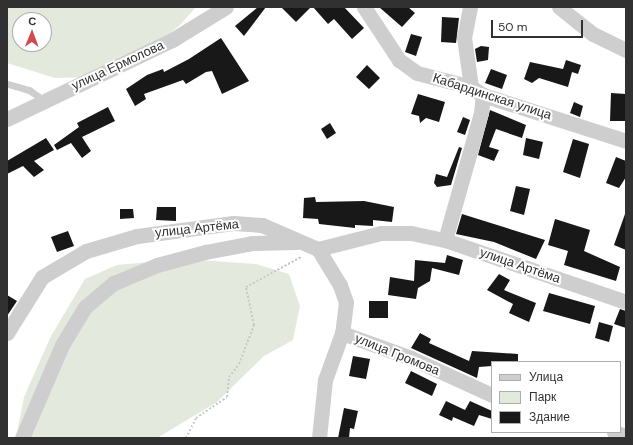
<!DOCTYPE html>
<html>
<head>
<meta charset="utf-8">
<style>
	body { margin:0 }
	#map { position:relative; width:633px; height:445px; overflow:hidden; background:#fff; font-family:"DM Sans",sans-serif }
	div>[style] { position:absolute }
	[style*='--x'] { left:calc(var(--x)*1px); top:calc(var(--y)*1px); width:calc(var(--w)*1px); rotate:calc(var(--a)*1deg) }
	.green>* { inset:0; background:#e4e9de }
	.building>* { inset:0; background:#181818 }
	.path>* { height:2px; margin-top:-1px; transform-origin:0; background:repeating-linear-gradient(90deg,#c8c8c8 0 2px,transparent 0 4px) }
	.lane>* { height:7px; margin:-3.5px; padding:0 3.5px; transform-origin:3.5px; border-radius:3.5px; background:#cecece }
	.street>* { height:15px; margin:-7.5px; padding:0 7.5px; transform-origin:7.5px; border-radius:7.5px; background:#cecece }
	span { translate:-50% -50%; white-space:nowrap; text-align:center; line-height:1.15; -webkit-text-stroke:4px #fff; paint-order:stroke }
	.street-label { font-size:13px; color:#313131 }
	.frame { position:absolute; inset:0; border:8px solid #313131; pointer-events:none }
	.legend { position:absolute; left:491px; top:361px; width:130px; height:72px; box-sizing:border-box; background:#fff; border:1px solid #adadad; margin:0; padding:5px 7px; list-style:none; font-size:12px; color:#313131 }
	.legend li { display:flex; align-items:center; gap:8px; height:20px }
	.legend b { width:20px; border:1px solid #adadad }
	.north { position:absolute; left:12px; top:12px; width:40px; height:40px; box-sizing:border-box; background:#fff; border:1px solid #adadad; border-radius:50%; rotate:1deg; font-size:11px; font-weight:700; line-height:16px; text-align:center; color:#313131 }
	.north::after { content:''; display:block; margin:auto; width:14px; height:18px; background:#d24a50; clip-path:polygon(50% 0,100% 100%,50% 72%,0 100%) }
	.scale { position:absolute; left:491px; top:20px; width:92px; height:18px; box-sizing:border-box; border:2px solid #313131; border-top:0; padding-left:5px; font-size:12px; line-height:14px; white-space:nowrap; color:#313131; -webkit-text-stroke:3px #fff; paint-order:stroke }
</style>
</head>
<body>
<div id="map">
	<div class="green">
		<i style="clip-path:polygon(evenodd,7px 7px,196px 7px,180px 25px,138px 58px,90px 77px,55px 78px,7px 63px,7px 7px,20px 20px,44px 20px,44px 44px,20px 44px,20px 20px)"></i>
		<i style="clip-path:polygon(184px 259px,256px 264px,289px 274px,300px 306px,293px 340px,264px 356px,217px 402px,157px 438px,16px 438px,24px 397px,51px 336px,85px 279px,117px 265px)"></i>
	</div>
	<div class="building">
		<i style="clip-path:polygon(258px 7px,266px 7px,244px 36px,235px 26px)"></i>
		<i style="clip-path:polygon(281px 7px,311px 7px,296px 22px)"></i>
		<i style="clip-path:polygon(313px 7px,344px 7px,364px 28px,352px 39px,334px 19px,328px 24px)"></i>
		<i style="clip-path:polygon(379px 7px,408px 7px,415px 13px,402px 27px)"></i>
		<i style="clip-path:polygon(442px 17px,459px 18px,456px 43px,441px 42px)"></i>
		<i style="clip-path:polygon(411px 34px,422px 37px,416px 56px,405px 52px)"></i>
		<i style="clip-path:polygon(221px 38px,249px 81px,222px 94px,212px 71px,206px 72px,186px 84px,183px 80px,144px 94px,146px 99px,135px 106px,126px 89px,147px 75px,163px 69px,164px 72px,189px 59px)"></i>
		<i style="clip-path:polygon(481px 46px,489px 47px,488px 60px,477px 62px,475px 49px)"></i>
		<i style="clip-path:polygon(566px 60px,581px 65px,578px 74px,572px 72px,568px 87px,539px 78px,532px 83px,524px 79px,530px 62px,563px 69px)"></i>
		<i style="clip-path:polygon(367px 65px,380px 78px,369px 89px,356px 77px)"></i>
		<i style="clip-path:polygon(491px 69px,507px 75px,502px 89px,485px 83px)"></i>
		<i style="clip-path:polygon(611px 93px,626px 94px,626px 121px,610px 121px)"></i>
		<i style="clip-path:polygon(418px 94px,445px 102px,439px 122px,426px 118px,420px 123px,419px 116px,411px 114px)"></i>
		<i style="clip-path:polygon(574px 102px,583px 106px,580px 117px,570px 113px)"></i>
		<i style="clip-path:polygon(108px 107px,115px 121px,82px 137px,91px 151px,82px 158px,71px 143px,57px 150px,54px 145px,79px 127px,77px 123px)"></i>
		<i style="clip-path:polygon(490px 110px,526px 125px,522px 138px,496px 129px,489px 147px,499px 150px,494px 161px,478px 155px)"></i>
		<i style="clip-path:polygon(463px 117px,470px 120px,465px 135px,457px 132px)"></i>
		<i style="clip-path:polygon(330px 123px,336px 133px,327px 139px,321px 129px)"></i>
		<i style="clip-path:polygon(46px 138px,54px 150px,34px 161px,44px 170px,34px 177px,23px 166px,7px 174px,7px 161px)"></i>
		<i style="clip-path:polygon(526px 138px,543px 142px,539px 159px,523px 155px)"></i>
		<i style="clip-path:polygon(573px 139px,589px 144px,580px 178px,563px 172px)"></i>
		<i style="clip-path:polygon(459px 147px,462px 148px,451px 185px,437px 187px,434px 183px,436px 174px,447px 177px)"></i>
		<i style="clip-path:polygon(616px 157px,626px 161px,626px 177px,619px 188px,606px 183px)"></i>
		<i style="clip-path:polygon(516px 186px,530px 189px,524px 215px,510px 211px)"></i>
		<i style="clip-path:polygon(315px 197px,316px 202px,364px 201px,394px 207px,392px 222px,373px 220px,373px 226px,355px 225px,355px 228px,319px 224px,318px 219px,303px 218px,304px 198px)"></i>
		<i style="clip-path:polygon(157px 207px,176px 207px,176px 221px,156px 220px)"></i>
		<i style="clip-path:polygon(120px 209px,133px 209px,134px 218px,120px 219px)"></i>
		<i style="clip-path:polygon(462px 214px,545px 240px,536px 259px,494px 242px,456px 234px)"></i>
		<i style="clip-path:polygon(625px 214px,626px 214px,626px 250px,614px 245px)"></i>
		<i style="clip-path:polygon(555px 219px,590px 230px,584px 251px,620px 267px,616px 281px,564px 265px,568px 251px,548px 245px)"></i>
		<i style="clip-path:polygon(68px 231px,74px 246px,57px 252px,51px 237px)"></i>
		<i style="clip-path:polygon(447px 255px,463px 260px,459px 275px,432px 268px,430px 281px,418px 288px,416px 299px,388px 295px,390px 277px,414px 281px,415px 260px,445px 263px)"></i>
		<i style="clip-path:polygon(499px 274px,510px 280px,504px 290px,536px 303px,529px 322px,509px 313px,513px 304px,487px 290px)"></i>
		<i style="clip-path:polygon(549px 293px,595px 306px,590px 324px,543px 311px)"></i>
		<i style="clip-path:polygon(7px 295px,17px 301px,7px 316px)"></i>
		<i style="clip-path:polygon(369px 301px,388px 301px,388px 318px,369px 318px)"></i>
		<i style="clip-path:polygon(620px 309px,626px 311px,626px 328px,614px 324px)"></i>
		<i style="clip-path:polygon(599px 322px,613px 326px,609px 342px,595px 338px)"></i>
		<i style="clip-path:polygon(420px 333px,431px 339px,429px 343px,469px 361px,472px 351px,518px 354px,518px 362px,492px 362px,492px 366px,479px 367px,477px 378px,411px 348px)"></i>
		<i style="clip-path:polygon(353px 356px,370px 359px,366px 379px,349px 376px)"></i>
		<i style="clip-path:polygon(411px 371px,437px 384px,432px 396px,405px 383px)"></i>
		<i style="clip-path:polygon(446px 401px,465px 410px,470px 401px,492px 411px,492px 419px,479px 415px,474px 426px,453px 417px,452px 421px,439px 415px)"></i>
		<i style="clip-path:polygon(344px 408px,358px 411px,354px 429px,350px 428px,349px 438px,338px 438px)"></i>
	</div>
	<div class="path">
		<i style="--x:186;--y:438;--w:22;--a:-63"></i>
		<i style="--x:196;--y:418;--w:37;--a:-34"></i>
		<i style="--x:227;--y:397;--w:20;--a:-84"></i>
		<i style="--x:229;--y:377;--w:16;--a:-52"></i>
		<i style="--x:239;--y:364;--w:42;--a:-69"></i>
		<i style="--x:254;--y:325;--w:39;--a:-102"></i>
		<i style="--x:246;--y:287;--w:63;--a:-28.6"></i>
	</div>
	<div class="lane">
		<i style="--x:8;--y:84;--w:22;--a:16"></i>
		<i style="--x:29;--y:90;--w:19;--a:35"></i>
	</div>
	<div class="street">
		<i style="--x:364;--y:7;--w:64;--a:56.6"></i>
		<i style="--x:399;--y:60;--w:22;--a:36"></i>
		<i style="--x:417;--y:73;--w:56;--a:14.5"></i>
		<i style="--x:471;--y:87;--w:14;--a:34"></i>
		<i style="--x:483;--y:95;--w:150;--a:17.8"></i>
		<i style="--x:470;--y:7;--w:31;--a:101"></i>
		<i style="--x:464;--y:37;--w:50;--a:82"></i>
		<i style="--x:559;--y:7;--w:43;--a:38.5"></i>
		<i style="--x:593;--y:34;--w:37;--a:26"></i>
		<i style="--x:7;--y:119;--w:183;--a:-25.6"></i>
		<i style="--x:172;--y:40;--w:63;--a:-31.4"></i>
		<i style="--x:445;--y:240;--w:132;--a:-74.2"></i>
		<i style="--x:481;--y:113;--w:18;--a:-84"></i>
		<i style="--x:318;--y:249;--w:42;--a:58.6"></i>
		<i style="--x:340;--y:285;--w:18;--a:71"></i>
		<i style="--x:346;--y:302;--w:31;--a:97"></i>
		<i style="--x:342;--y:333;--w:50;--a:109.9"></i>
		<i style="--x:325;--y:380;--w:58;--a:95.9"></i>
		<i style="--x:7;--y:333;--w:66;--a:-58"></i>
		<i style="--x:42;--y:277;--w:51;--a:-30.6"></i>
		<i style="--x:86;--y:251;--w:53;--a:-16.4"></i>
		<i style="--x:137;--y:236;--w:97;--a:-7.7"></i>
		<i style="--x:233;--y:223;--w:29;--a:4"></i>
		<i style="--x:262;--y:225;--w:61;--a:23.2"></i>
		<i style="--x:318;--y:249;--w:65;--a:-14.3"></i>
		<i style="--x:381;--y:233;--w:30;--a:0"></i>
		<i style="--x:411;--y:233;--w:35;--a:12"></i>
		<i style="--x:445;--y:240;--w:191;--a:18.9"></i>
		<i style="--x:342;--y:333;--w:73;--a:19.9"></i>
		<i style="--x:411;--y:358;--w:89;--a:24.6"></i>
		<i style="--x:614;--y:432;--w:13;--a:18"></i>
		<i style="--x:22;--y:438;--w:101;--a:-66.7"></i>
		<i style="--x:62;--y:345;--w:44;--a:-58.8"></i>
		<i style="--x:85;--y:307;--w:38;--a:-40"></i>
		<i style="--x:114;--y:283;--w:47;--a:-22.7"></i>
		<i style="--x:157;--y:265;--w:50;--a:-15.2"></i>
		<i style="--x:205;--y:252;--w:49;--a:-10.6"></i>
		<i style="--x:253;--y:243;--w:43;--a:-1.3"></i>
	</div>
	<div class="street-label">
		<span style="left:118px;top:66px;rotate:-25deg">улица Ермолова</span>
		<span style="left:492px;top:97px;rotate:18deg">Кабардинская улица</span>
		<span style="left:197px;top:229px;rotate:-6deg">улица Артёма</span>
		<span style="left:520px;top:266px;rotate:19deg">улица Артёма</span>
		<span style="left:397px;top:355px;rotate:22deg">улица Громова</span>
	</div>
	<div class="frame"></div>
	<ul class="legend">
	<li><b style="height:5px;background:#cecece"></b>Улица</li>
	<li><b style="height:11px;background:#e4e9de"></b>Парк</li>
	<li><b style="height:11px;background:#181818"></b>Здание</li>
	</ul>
	<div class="north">С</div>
	<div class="scale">50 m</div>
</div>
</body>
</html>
